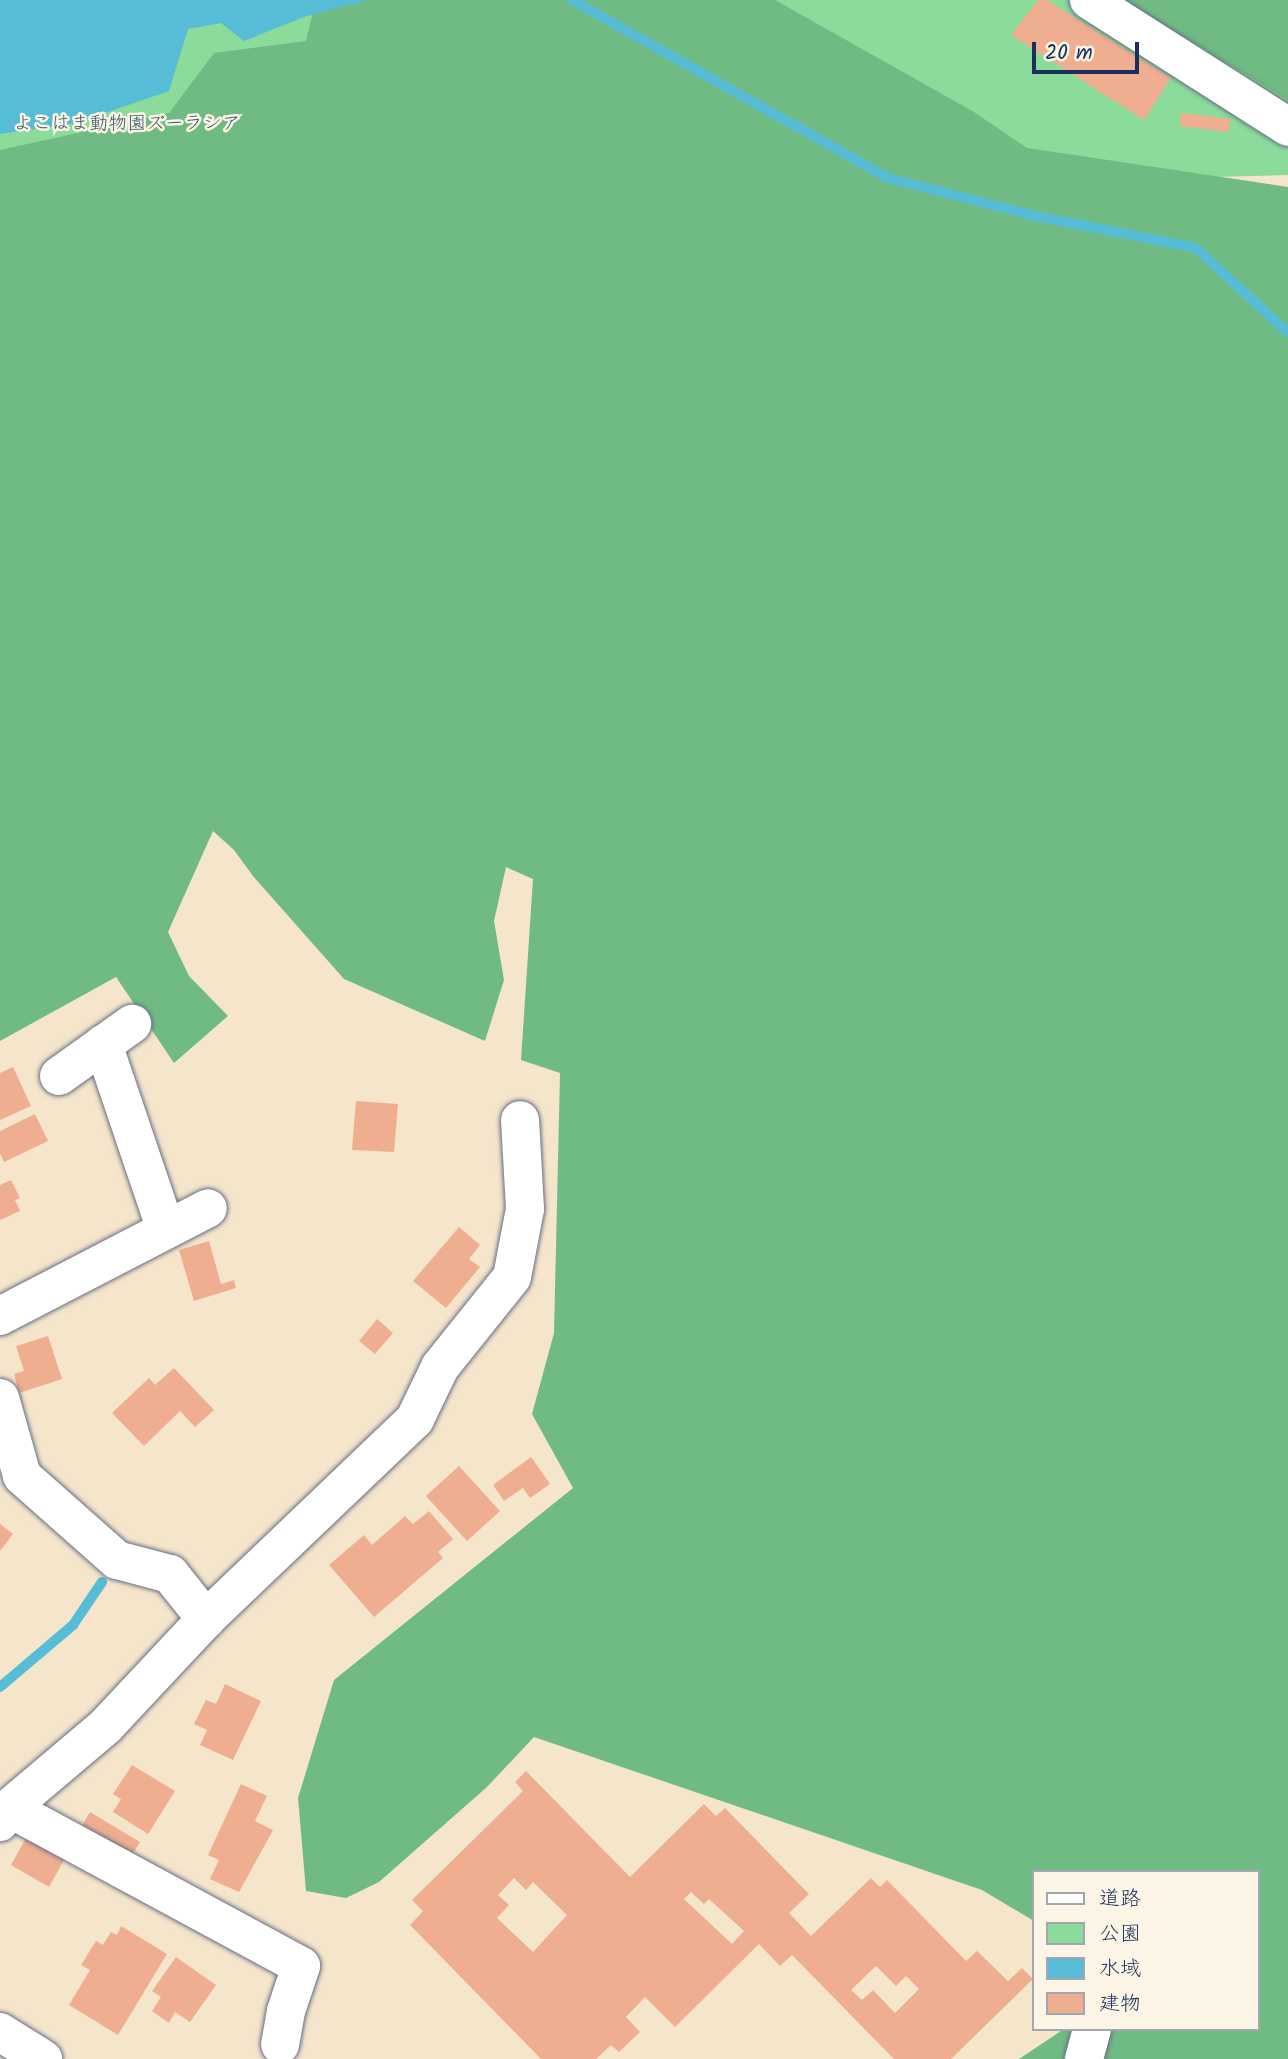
<!DOCTYPE html>
<html>
<head>
<meta charset="utf-8">
<style>
	body { margin:0 }
	#map { position:relative; width:1288px; height:2059px; overflow:hidden; background:#f5e5cb; font-family:Kalam,"Klee One",sans-serif }
	div>[style] { position:absolute }
	[style*='--x'] { left:calc(var(--x)*1px); top:calc(var(--y)*1px); width:calc(var(--w)*1px); rotate:calc(var(--a)*1deg) }
	.green>* { inset:0; background:#8bdb9b }
	.forest>* { inset:0; background:#70bb83 }
	.water>* { inset:0; background:#57bcd5 }
	.stream>* { height:10px; margin:-5px; padding:0 5px; transform-origin:5px; border-radius:5px; background:#57bcd5 }
	.building>* { inset:0; background:#efae90 }
	.roads { filter:drop-shadow(0 0 2px #676f84) drop-shadow(0 0 2px #676f84) }
	.minor>* { height:38px; margin:-19px; padding:0 19px; transform-origin:19px; border-radius:19px; background:#fff }
	span { translate:-50% -50%; white-space:nowrap; text-align:center; line-height:1.15; -webkit-text-stroke:5px #fcf5e5; paint-order:stroke }
	.park-label { font-size:19px; color:#375a6d }
	.legend { position:absolute; left:1032px; top:1870px; width:228px; height:161px; box-sizing:border-box; background:#fcf5e5; border:2px solid #a2a6af; margin:0; padding:9px 12px; list-style:none; font-size:21px; color:#1b2f5e }
	.legend li { display:flex; align-items:center; gap:14px; height:35px }
	.legend b { width:35px; border:2px solid #a2a6af }
	.scale { position:absolute; left:1032px; top:42px; width:107px; height:32px; box-sizing:border-box; border:4px solid #1b2f5e; border-top:0; padding-left:9px; font-size:21px; line-height:24px; white-space:nowrap; color:#1b2f5e; -webkit-text-stroke:5px #fcf5e5; paint-order:stroke }
</style>
</head>
<body>
<div id="map">
	<div class="green">
		<i style="clip-path:polygon(0 0,1288px 0,1288px 175px,1096px 180px,0 282px)"></i>
	</div>
	<div class="forest">
		<i style="clip-path:polygon(316px 0,775px 0,974px 112px,1027px 148px,1288px 187px,1288px 2059px,1019px 2059px,1064px 2029px,1258px 2029px,1258px 1872px,1034px 1872px,1034px 1921px,982px 1890px,534px 1737px,487px 1787px,379px 1882px,346px 1898px,306px 1891px,298px 1798px,334px 1680px,573px 1488px,532px 1414px,554px 1333px,560px 1073px,521px 1060px,533px 879px,506px 867px,494px 921px,504px 980px,485px 1041px,344px 979px,253px 876px,234px 850px,213px 831px,168px 932px,189px 976px,228px 1016px,174px 1063px,116px 977px,0 1041px,0 150px,169px 113px,214px 53px,306px 41px)"></i>
		<i style="clip-path:polygon(1118px 0,1288px 0,1288px 100px,1180px 35px)"></i>
	</div>
	<div class="water">
		<i style="clip-path:polygon(0 0,368px 0,304px 17px,244px 41px,221px 23px,188px 29px,169px 91px,76px 123px,0 134px)"></i>
	</div>
	<div class="stream">
		<i style="--x:572;--y:0;--w:363;--a:29.4"></i>
		<i style="--x:888;--y:178;--w:152;--a:14.5"></i>
		<i style="--x:1035;--y:216;--w:164;--a:11.2"></i>
		<i style="--x:1196;--y:248;--w:125;--a:42.7"></i>
		<i style="--x:0;--y:1687;--w:96;--a:-40.3"></i>
		<i style="--x:73;--y:1625;--w:52;--a:-56"></i>
	</div>
	<div class="building">
		<i style="clip-path:polygon(1038px 0,1047px 0,1171px 78px,1144px 120px,1011px 35px)"></i>
		<i style="clip-path:polygon(1181px 113px,1231px 119px,1228px 132px,1179px 126px)"></i>
		<i style="clip-path:polygon(13px 1067px,31px 1106px,0 1120px,0 1073px)"></i>
		<i style="clip-path:polygon(356px 1101px,398px 1104px,394px 1152px,352px 1150px)"></i>
		<i style="clip-path:polygon(35px 1114px,48px 1141px,4px 1162px,0 1153px,0 1131px)"></i>
		<i style="clip-path:polygon(11px 1180px,20px 1198px,15px 1200px,20px 1211px,0 1220px,0 1185px)"></i>
		<i style="clip-path:polygon(459px 1227px,480px 1245px,469px 1259px,480px 1267px,446px 1308px,413px 1281px)"></i>
		<i style="clip-path:polygon(209px 1241px,221px 1284px,234px 1280px,236px 1288px,194px 1301px,179px 1250px)"></i>
		<i style="clip-path:polygon(377px 1319px,393px 1333px,375px 1354px,359px 1341px)"></i>
		<i style="clip-path:polygon(48px 1336px,62px 1379px,19px 1393px,14px 1374px,24px 1371px,16px 1346px)"></i>
		<i style="clip-path:polygon(174px 1368px,214px 1410px,195px 1427px,180px 1411px,144px 1446px,112px 1413px,149px 1378px,155px 1385px)"></i>
		<i style="clip-path:polygon(531px 1457px,550px 1484px,530px 1498px,523px 1488px,504px 1501px,493px 1485px)"></i>
		<i style="clip-path:polygon(459px 1466px,500px 1511px,467px 1541px,426px 1496px)"></i>
		<i style="clip-path:polygon(429px 1511px,453px 1539px,438px 1552px,443px 1558px,374px 1617px,329px 1565px,364px 1535px,372px 1545px,405px 1516px,413px 1524px)"></i>
		<i style="clip-path:polygon(0 1524px,13px 1534px,0 1551px)"></i>
		<i style="clip-path:polygon(225px 1684px,261px 1701px,233px 1760px,200px 1745px,207px 1730px,194px 1724px,206px 1700px,216px 1704px)"></i>
		<i style="clip-path:polygon(132px 1765px,175px 1791px,148px 1834px,113px 1812px,121px 1799px,113px 1794px)"></i>
		<i style="clip-path:polygon(evenodd,526px 1771px,630px 1877px,704px 1804px,716px 1816px,725px 1808px,809px 1894px,789px 1913px,811px 1936px,871px 1878px,880px 1887px,887px 1880px,966px 1961px,977px 1951px,1008px 1981px,1022px 1968px,1033px 1979px,951px 2059px,894px 2059px,792px 1955px,780px 1966px,759px 1944px,675px 2027px,645px 1997px,626px 2017px,640px 2032px,619px 2052px,611px 2045px,596px 2059px,541px 2059px,410px 1925px,423px 1911px,412px 1900px,523px 1791px,515px 1782px,526px 1771px,514px 1878px,526px 1890px,533px 1882px,567px 1915px,533px 1952px,497px 1918px,509px 1905px,498px 1895px,514px 1878px,526px 1771px,691px 1892px,704px 1904px,709px 1899px,744px 1931px,732px 1944px,684px 1899px,691px 1892px,526px 1771px,876px 1966px,896px 1986px,906px 1976px,919px 1989px,895px 2013px,873px 1990px,862px 2000px,851px 1990px,876px 1966px)"></i>
		<i style="clip-path:polygon(241px 1784px,267px 1796px,255px 1821px,273px 1830px,239px 1892px,210px 1879px,219px 1860px,208px 1855px)"></i>
		<i style="clip-path:polygon(90px 1812px,140px 1842px,127px 1864px,77px 1834px)"></i>
		<i style="clip-path:polygon(26px 1838px,64px 1860px,49px 1887px,11px 1865px)"></i>
		<i style="clip-path:polygon(121px 1926px,167px 1954px,118px 2035px,69px 2005px,90px 1970px,81px 1965px,96px 1941px,103px 1945px,111px 1932px,117px 1935px)"></i>
		<i style="clip-path:polygon(176px 1957px,216px 1985px,190px 2022px,175px 2012px,169px 2023px,152px 2011px,161px 1997px,152px 1991px)"></i>
	</div>
	<div class="roads">
		<div class="minor">
			<i style="--x:1089;--y:0;--w:236;--a:32.5"></i>
			<i style="--x:103;--y:1044;--w:196;--a:71.3"></i>
			<i style="--x:59;--y:1076;--w:90;--a:-35.5"></i>
			<i style="--x:0;--y:1316;--w:234;--a:-27.4"></i>
			<i style="--x:0;--y:1398;--w:81;--a:74.2"></i>
			<i style="--x:22;--y:1476;--w:127;--a:41.5"></i>
			<i style="--x:117;--y:1560;--w:55;--a:14.8"></i>
			<i style="--x:170;--y:1574;--w:58;--a:51.3"></i>
			<i style="--x:206;--y:1619;--w:146;--a:133.1"></i>
			<i style="--x:106;--y:1726;--w:127;--a:139.8"></i>
			<i style="--x:9;--y:1808;--w:17;--a:123"></i>
			<i style="--x:206;--y:1619;--w:289;--a:-43.7"></i>
			<i style="--x:415;--y:1419;--w:58;--a:-64.3"></i>
			<i style="--x:440;--y:1367;--w:115;--a:-51.3"></i>
			<i style="--x:512;--y:1277;--w:69;--a:-79.2"></i>
			<i style="--x:525;--y:1209;--w:89;--a:-93.2"></i>
			<i style="--x:9;--y:1808;--w:332;--a:28.4"></i>
			<i style="--x:301;--y:1966;--w:47;--a:108.4"></i>
			<i style="--x:286;--y:2011;--w:34;--a:100"></i>
			<i style="--x:0;--y:2032;--w:51;--a:32.1"></i>
			<i style="--x:1084;--y:2059;--w:31;--a:-75"></i>
		</div>
	</div>
	<div class="park-label">
		<span style="left:127px;top:125px">よこはま動物園ズーラシア</span>
	</div>
	<ul class="legend">
	<li><b style="height:9px;background:#fff"></b>道路</li>
	<li><b style="height:19px;background:#8bdb9b"></b>公園</li>
	<li><b style="height:19px;background:#57bcd5"></b>水域</li>
	<li><b style="height:19px;background:#efae90"></b>建物</li>
	</ul>
	<div class="scale">20 m</div>
</div>
</body>
</html>
